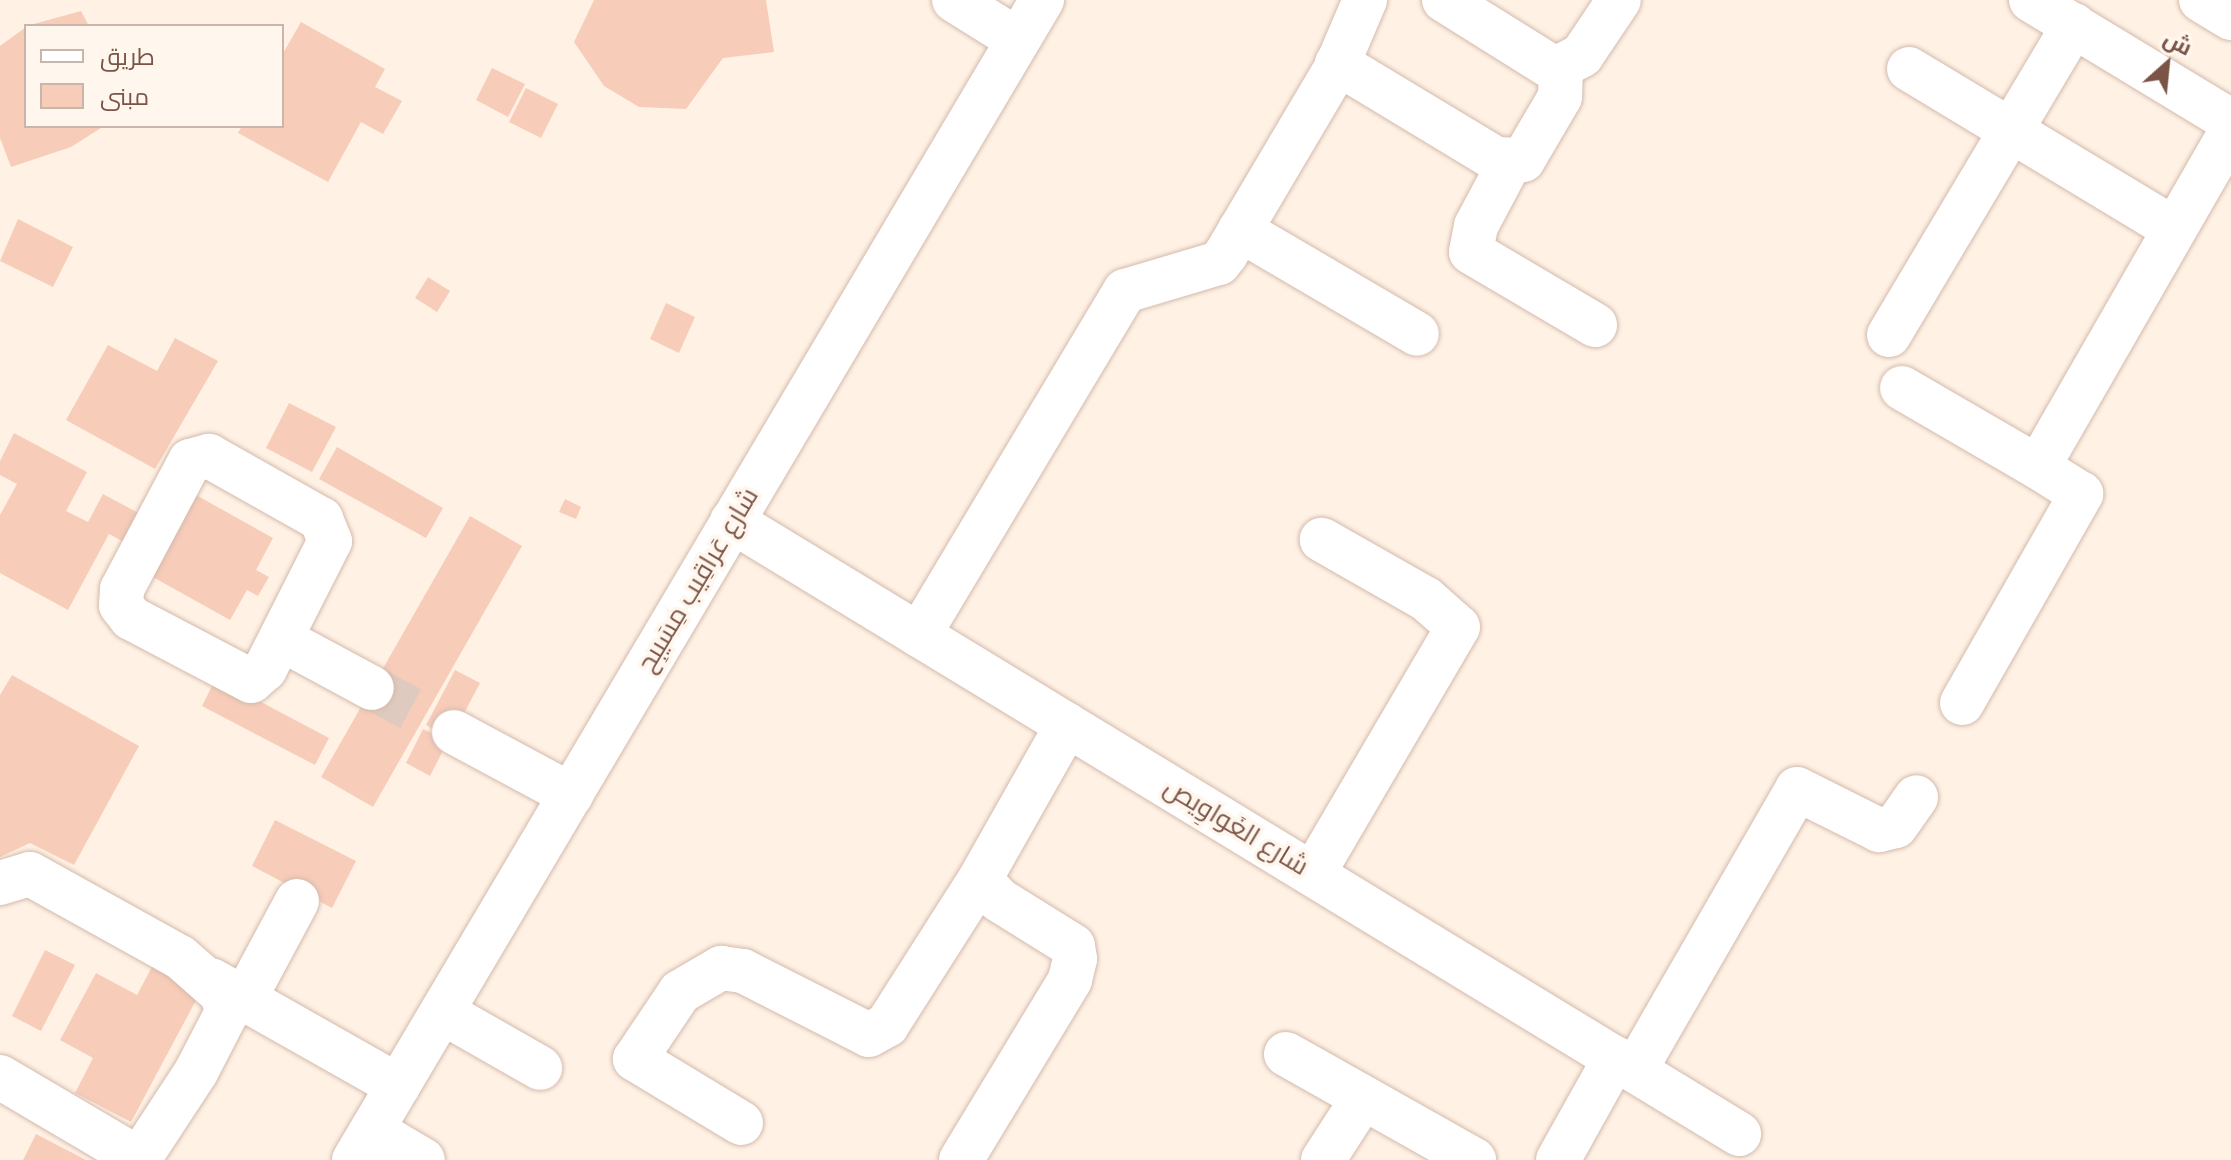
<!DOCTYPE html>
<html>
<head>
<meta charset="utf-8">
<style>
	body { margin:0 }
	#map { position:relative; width:2231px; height:1160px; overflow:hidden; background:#fff2e5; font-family:Raleway,Cairo,sans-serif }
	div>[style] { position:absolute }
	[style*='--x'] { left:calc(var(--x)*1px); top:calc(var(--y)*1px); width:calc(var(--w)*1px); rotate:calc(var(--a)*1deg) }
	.building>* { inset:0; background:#f7ccb9 }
	.minor-tunnel>* { height:44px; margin-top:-22px; transform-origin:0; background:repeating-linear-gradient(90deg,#decabe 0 44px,transparent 0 66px) }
	.roads { filter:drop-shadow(0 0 2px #d4baac) drop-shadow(0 0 2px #d4baac) }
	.minor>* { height:44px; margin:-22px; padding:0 22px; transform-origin:22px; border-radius:22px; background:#fff }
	span { translate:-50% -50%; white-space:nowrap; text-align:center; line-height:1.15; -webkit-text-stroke:7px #fff6ed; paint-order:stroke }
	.street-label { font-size:26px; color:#7b5447 }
	.legend { position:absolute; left:24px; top:24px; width:260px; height:104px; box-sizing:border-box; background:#fff6ed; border:2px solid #cab5ab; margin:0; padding:10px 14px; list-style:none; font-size:24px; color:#7b5447 }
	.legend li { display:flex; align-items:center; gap:16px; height:40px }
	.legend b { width:40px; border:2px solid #cab5ab }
	.north { position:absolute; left:2127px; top:24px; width:80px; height:80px; -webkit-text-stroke:6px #fff6ed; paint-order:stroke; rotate:27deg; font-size:22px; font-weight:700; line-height:32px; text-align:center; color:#7b5447 }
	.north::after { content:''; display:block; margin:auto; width:28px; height:36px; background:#7b5447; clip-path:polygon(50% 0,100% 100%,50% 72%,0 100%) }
</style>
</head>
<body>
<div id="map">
	<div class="building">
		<i style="clip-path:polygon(594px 0,766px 0,774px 52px,723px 58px,686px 109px,639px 107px,604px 86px,574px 42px)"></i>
		<i style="clip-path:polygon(81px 11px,89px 26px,30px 26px,30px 25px)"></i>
		<i style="clip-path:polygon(301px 22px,385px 69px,375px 87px,402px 101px,383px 134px,361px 122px,328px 182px,238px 133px,242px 126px,282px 126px,282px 55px)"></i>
		<i style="clip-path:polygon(26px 27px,26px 126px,104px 126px,71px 147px,11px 167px,0 138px,0 46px)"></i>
		<i style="clip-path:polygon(492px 68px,525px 84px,508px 117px,476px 100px)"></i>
		<i style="clip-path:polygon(526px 88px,558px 104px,541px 138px,509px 122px)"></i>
		<i style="clip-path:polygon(18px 219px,73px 247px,53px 287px,0 261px)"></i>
		<i style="clip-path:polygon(428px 277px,450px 291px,437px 312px,415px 298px)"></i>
		<i style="clip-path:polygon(666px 303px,695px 317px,679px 353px,650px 339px)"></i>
		<i style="clip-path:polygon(175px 338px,218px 361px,155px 469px,66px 420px,108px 345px,157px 371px)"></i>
		<i style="clip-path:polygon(289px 403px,336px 427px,312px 472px,266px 448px)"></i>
		<i style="clip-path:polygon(14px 433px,87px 472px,66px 511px,88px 522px,103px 494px,157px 523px,141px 551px,109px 534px,68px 610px,0 573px,0 515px,17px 484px,0 475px,0 461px)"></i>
		<i style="clip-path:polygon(337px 447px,443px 508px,426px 538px,319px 479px)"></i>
		<i style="clip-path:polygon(196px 495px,273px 538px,256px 570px,269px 577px,258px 596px,247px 590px,230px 620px,151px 576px)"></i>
		<i style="clip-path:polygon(565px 499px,581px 507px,576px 519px,559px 512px)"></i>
		<i style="clip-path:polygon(470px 516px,522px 546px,373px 807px,321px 777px)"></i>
		<i style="clip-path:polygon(455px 670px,480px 683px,451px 738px,426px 725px)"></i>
		<i style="clip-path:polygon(12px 675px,139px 746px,74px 865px,30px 843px,0 857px,0 695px)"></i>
		<i style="clip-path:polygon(216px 678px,329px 738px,315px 765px,202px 706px)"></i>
		<i style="clip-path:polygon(423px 729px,448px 741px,430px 776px,406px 763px)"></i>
		<i style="clip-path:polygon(275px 820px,356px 861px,332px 908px,252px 866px)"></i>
		<i style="clip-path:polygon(45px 950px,75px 965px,41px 1031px,12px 1016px)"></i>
		<i style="clip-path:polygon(154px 963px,202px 989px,131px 1122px,75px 1093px,93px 1058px,60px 1040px,96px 973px,137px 995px)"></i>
		<i style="clip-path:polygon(36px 1134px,86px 1160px,23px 1160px)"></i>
	</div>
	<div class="minor-tunnel">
		<i style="--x:372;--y:688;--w:61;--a:28.2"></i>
	</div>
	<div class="roads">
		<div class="minor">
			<i style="--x:954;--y:0;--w:75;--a:32"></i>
			<i style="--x:2031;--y:0;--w:234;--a:31.2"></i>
			<i style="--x:2201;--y:0;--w:35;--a:31"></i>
			<i style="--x:1337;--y:63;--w:186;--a:31.1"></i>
			<i style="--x:1496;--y:159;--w:27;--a:2"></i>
			<i style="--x:1523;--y:160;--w:73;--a:-59.6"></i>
			<i style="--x:1560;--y:97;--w:24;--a:-88"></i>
			<i style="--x:1561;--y:73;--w:138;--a:-148"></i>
			<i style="--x:1557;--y:68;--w:28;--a:-27"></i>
			<i style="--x:1582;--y:55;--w:66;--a:-56.1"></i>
			<i style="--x:1909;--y:69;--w:308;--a:31.1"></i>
			<i style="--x:1510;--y:162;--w:72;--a:118"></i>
			<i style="--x:1476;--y:226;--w:26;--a:101"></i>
			<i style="--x:1471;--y:252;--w:144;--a:30.5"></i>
			<i style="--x:1240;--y:230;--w:205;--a:30.4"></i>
			<i style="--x:1889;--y:335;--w:361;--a:-59.2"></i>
			<i style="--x:1902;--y:388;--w:157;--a:30.2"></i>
			<i style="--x:209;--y:456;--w:129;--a:29.4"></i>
			<i style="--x:321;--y:519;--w:24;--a:68"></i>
			<i style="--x:330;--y:541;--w:144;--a:116.9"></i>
			<i style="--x:265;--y:669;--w:18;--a:139"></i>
			<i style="--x:251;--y:681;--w:136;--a:-152.3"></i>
			<i style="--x:131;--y:618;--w:16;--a:-128"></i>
			<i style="--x:121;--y:605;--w:16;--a:-86"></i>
			<i style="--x:122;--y:589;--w:145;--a:-62"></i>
			<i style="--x:190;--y:461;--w:20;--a:-15"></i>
			<i style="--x:732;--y:521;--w:1179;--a:31.33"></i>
			<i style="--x:919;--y:635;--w:401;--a:-59.1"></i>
			<i style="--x:1125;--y:291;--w:98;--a:-16.6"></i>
			<i style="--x:1219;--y:263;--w:11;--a:-52"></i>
			<i style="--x:1226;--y:254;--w:216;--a:-59.4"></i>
			<i style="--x:1336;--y:68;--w:74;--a:-66.9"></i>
			<i style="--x:281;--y:639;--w:103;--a:28.3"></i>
			<i style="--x:1962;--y:703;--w:241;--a:-60.3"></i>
			<i style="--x:2081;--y:494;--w:51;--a:-147.9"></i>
			<i style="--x:2038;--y:467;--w:387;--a:-60.1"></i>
			<i style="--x:454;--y:732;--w:133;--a:28.3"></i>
			<i style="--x:1313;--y:874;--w:286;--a:-59.6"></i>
			<i style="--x:1458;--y:627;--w:43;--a:-138.8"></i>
			<i style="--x:1426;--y:599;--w:120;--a:-150.4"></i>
			<i style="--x:0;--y:883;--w:31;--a:-17"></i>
			<i style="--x:30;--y:874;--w:171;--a:29"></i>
			<i style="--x:180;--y:957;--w:56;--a:41.4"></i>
			<i style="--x:222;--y:994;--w:19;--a:74"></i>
			<i style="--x:227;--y:1012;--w:68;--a:117.3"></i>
			<i style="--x:196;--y:1072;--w:104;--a:123.2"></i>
			<i style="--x:139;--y:1159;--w:18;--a:177"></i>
			<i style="--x:211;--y:980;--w:215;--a:29.5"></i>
			<i style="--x:245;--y:998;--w:110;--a:-61.8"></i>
			<i style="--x:442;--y:1012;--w:113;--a:29.7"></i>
			<i style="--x:1286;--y:1054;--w:216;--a:29.4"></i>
			<i style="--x:1635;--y:1070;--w:324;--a:-60"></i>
			<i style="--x:1797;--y:789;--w:92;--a:26.6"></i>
			<i style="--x:1879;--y:830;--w:17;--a:-13"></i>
			<i style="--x:1896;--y:826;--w:35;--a:-55"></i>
			<i style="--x:0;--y:1077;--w:164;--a:30.5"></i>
			<i style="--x:741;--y:1123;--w:124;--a:-148.9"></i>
			<i style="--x:635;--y:1059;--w:81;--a:-56.1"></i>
			<i style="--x:680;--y:992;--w:48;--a:-30.3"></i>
			<i style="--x:721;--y:968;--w:22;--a:8"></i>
			<i style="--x:743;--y:971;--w:141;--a:26.9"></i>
			<i style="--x:869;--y:1035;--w:21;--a:-29"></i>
			<i style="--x:887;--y:1025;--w:173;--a:-57.5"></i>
			<i style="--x:372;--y:1130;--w:59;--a:30.5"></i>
			<i style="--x:354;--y:1160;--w:1349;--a:-59.33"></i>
			<i style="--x:961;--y:1160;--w:210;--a:-58.8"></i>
			<i style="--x:1070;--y:980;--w:22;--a:-77"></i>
			<i style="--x:1075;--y:959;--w:13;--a:-99"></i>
			<i style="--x:1073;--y:946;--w:87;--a:-148.1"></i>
			<i style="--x:999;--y:900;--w:28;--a:-132"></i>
			<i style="--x:980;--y:879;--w:177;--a:-60.5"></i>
			<i style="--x:1323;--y:1160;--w:74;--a:-57.2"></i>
			<i style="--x:1558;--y:1160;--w:117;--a:-60.8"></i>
		</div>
	</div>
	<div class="street-label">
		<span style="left:698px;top:580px;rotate:-59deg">شارع عَراقِيب مِسَيبِح</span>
		<span style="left:1236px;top:827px;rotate:31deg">شارع الغَواوِيص</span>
	</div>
	<ul class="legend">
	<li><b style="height:10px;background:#fff"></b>طريق</li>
	<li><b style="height:22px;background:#f7ccb9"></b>مبنى</li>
	</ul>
	<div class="north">ش</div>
</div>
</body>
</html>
